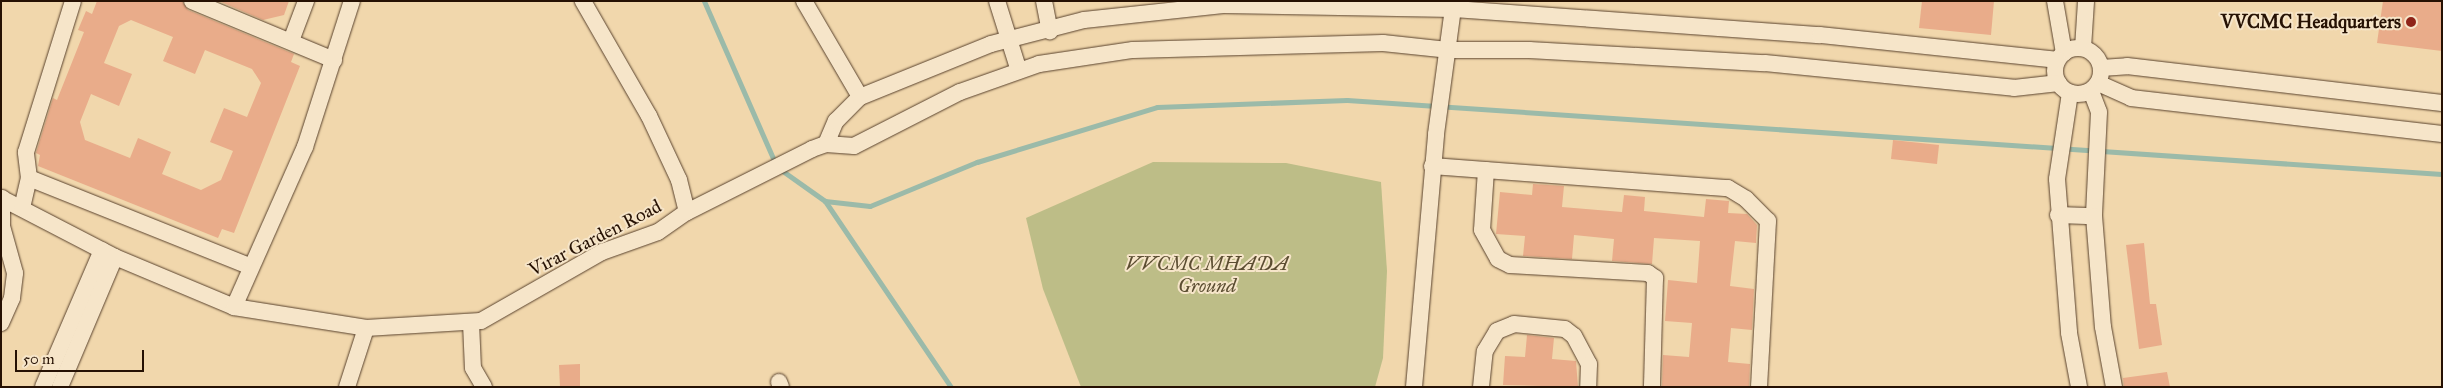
<!DOCTYPE html>
<html>
<head>
<meta charset="utf-8">
<style>
	body { margin:0 }
	#map { position:relative; width:2443px; height:388px; overflow:hidden; background:#f1d7ac; font-family:"IM FELL Great Primer",serif }
	div>[style] { position:absolute }
	[style*='--x'] { left:calc(var(--x)*1px); top:calc(var(--y)*1px); width:calc(var(--w)*1px); rotate:calc(var(--a)*1deg) }
	.green>* { inset:0; background:#bdbd87 }
	.stream>* { height:5px; margin:-2.5px; padding:0 2.5px; transform-origin:2.5px; border-radius:2.5px; background:#9bbaa9 }
	.building>* { inset:0; background:#e9ac8a }
	.roads { filter:drop-shadow(0 0 1px #59422d) drop-shadow(0 0 1px #59422d) }
	.minor>* { height:16px; margin:-8px; padding:0 8px; transform-origin:8px; border-radius:8px; background:#f6e5c9 }
	.minor>.ring { margin:-8px; padding:0; box-sizing:content-box; background:none; border:16px solid #f6e5c9; border-radius:50% }
	.dots>* { width:14px; height:14px; translate:-50% -50%; box-sizing:border-box; border:2px solid #f6e5c9; border-radius:50% }
	span { translate:-50% -50%; white-space:nowrap; text-align:center; line-height:1.15; -webkit-text-stroke:4px #f6e5c9; paint-order:stroke }
	.poi-label { font-size:19px; color:#261103; font-weight:700 }
	.right { translate:-100% -50%; text-align:right }
	.street-label { font-size:19px; color:#261103 }
	.park-label { font-size:19px; color:#5b4d31; font-style:italic }
	.frame { position:absolute; inset:0; border:2px solid #261103; pointer-events:none }
	.scale { position:absolute; left:15px; top:350px; width:129px; height:22px; box-sizing:border-box; border:2px solid #261103; border-top:0; padding-left:6px; font-size:15px; line-height:18px; white-space:nowrap; color:#261103; -webkit-text-stroke:4px #f6e5c9; paint-order:stroke }
</style>
</head>
<body>
<div id="map">
	<div class="green">
		<i style="clip-path:polygon(1153px 162px,1286px 163px,1381px 182px,1387px 271px,1383px 358px,1375px 387px,1081px 387px,1043px 289px,1026px 218px)"></i>
	</div>
	<div class="stream">
		<i style="--x:704;--y:1;--w:181;--a:66.3"></i>
		<i style="--x:777;--y:167;--w:59;--a:35.3"></i>
		<i style="--x:825;--y:201;--w:45;--a:6.3"></i>
		<i style="--x:870;--y:206;--w:116;--a:-22.4"></i>
		<i style="--x:977;--y:162;--w:188;--a:-17"></i>
		<i style="--x:1157;--y:107;--w:190;--a:-2.1"></i>
		<i style="--x:1347;--y:100;--w:1097;--a:3.87"></i>
		<i style="--x:825;--y:201;--w:225;--a:55.9"></i>
	</div>
	<div class="building">
		<i style="clip-path:polygon(evenodd,97px 1px,182px 1px,188px 10px,294px 54px,291px 62px,300px 66px,234px 233px,222px 229px,218px 238px,38px 166px,40px 155px,36px 153px,53px 98px,57px 100px,84px 32px,78px 30px,86px 11px,92px 14px,97px 1px,131px 20px,173px 37px,163px 61px,195px 74px,205px 50px,252px 69px,261px 83px,247px 117px,224px 108px,210px 142px,233px 151px,221px 180px,201px 190px,162px 174px,171px 152px,138px 138px,130px 158px,85px 140px,80px 122px,91px 94px,119px 106px,132px 74px,104px 63px,119px 26px,131px 20px)"></i>
		<i style="clip-path:polygon(219px 1px,289px 1px,284px 15px,263px 20px)"></i>
		<i style="clip-path:polygon(1922px 1px,1994px 1px,1991px 35px,1919px 28px)"></i>
		<i style="clip-path:polygon(2383px 1px,2442px 1px,2442px 51px,2377px 43px)"></i>
		<i style="clip-path:polygon(1893px 140px,1939px 145px,1937px 164px,1891px 159px)"></i>
		<i style="clip-path:polygon(1533px 184px,1564px 186px,1562px 207px,1622px 212px,1624px 195px,1645px 197px,1644px 211px,1704px 217px,1706px 199px,1729px 201px,1728px 213px,1747px 214px,1757px 225px,1756px 243px,1735px 241px,1730px 286px,1754px 289px,1752px 330px,1731px 328px,1728px 362px,1750px 364px,1749px 387px,1662px 387px,1663px 355px,1689px 357px,1692px 323px,1665px 321px,1668px 280px,1697px 283px,1700px 241px,1654px 238px,1652px 264px,1612px 261px,1614px 239px,1574px 235px,1572px 259px,1523px 256px,1525px 236px,1496px 234px,1500px 192px,1532px 195px)"></i>
		<i style="clip-path:polygon(2144px 243px,2150px 304px,2156px 304px,2162px 345px,2139px 349px,2126px 245px)"></i>
		<i style="clip-path:polygon(1527px 335px,1554px 338px,1552px 359px,1576px 361px,1578px 387px,1503px 385px,1505px 356px,1525px 357px)"></i>
		<i style="clip-path:polygon(580px 364px,580px 387px,560px 387px,559px 365px)"></i>
		<i style="clip-path:polygon(2167px 372px,2170px 387px,2124px 387px,2123px 378px)"></i>
	</div>
	<div class="roads">
		<div class="minor">
			<i style="--x:192;--y:1;--w:154;--a:22.6"></i>
			<i style="--x:804;--y:1;--w:111;--a:59.7"></i>
			<i style="--x:997;--y:1;--w:73;--a:72.6"></i>
			<i style="--x:1044;--y:1;--w:31;--a:79"></i>
			<i style="--x:2055;--y:1;--w:53;--a:80.2"></i>
			<i style="--x:291;--y:41;--w:43;--a:-69.4"></i>
			<i class="ring" style="left:2055px;top:48px;width:30px;height:30px"></i>
			<i style="--x:2083;--y:48;--w:47;--a:-86.3"></i>
			<i style="--x:2101;--y:68;--w:26;--a:-4"></i>
			<i style="--x:2127;--y:66;--w:317;--a:6.7"></i>
			<i style="--x:2098;--y:83;--w:36;--a:24"></i>
			<i style="--x:2131;--y:98;--w:313;--a:6.6"></i>
			<i style="--x:2091;--y:91;--w:22;--a:69"></i>
			<i style="--x:2099;--y:112;--w:104;--a:92.8"></i>
			<i style="--x:2094;--y:216;--w:111;--a:85.4"></i>
			<i style="--x:2103;--y:327;--w:61;--a:79.6"></i>
			<i style="--x:2070;--y:93;--w:87;--a:98.6"></i>
			<i style="--x:2057;--y:179;--w:154;--a:85.5"></i>
			<i style="--x:2069;--y:333;--w:55;--a:79.5"></i>
			<i style="--x:826;--y:144;--w:25;--a:-67"></i>
			<i style="--x:836;--y:121;--w:34;--a:-45"></i>
			<i style="--x:860;--y:97;--w:141;--a:-22"></i>
			<i style="--x:991;--y:44;--w:96;--a:-14.5"></i>
			<i style="--x:1084;--y:20;--w:142;--a:-6.1"></i>
			<i style="--x:1225;--y:5;--w:229;--a:1"></i>
			<i style="--x:1454;--y:9;--w:367;--a:4.1"></i>
			<i style="--x:1820;--y:35;--w:239;--a:6"></i>
			<i style="--x:1432;--y:166;--w:297;--a:4.3"></i>
			<i style="--x:1728;--y:188;--w:21;--a:31"></i>
			<i style="--x:1746;--y:199;--w:31;--a:45"></i>
			<i style="--x:1768;--y:221;--w:166;--a:93.1"></i>
			<i style="--x:1486;--y:170;--w:60;--a:93.8"></i>
			<i style="--x:1482;--y:230;--w:33;--a:61"></i>
			<i style="--x:1498;--y:259;--w:13;--a:27"></i>
			<i style="--x:1510;--y:265;--w:138;--a:3.3"></i>
			<i style="--x:1648;--y:273;--w:9;--a:36"></i>
			<i style="--x:1655;--y:278;--w:109;--a:91.6"></i>
			<i style="--x:29;--y:178;--w:239;--a:21.8"></i>
			<i style="--x:1;--y:198;--w:128;--a:27.4"></i>
			<i style="--x:115;--y:257;--w:129;--a:22.8"></i>
			<i style="--x:234;--y:307;--w:134;--a:9"></i>
			<i style="--x:366;--y:328;--w:115;--a:-3.5"></i>
			<i style="--x:481;--y:321;--w:139;--a:-29.7"></i>
			<i style="--x:602;--y:252;--w:59;--a:-19.7"></i>
			<i style="--x:658;--y:232;--w:35;--a:-35"></i>
			<i style="--x:687;--y:212;--w:33;--a:-104"></i>
			<i style="--x:679;--y:180;--w:71;--a:-115.1"></i>
			<i style="--x:649;--y:116;--w:133;--a:-119.9"></i>
			<i style="--x:22;--y:208;--w:31;--a:-77"></i>
			<i style="--x:29;--y:178;--w:26;--a:-97"></i>
			<i style="--x:26;--y:152;--w:158;--a:-72.7"></i>
			<i style="--x:687;--y:212;--w:140;--a:-26.7"></i>
			<i style="--x:812;--y:149;--w:15;--a:-20"></i>
			<i style="--x:826;--y:144;--w:28;--a:4"></i>
			<i style="--x:854;--y:146;--w:119;--a:-27"></i>
			<i style="--x:960;--y:92;--w:84;--a:-19.5"></i>
			<i style="--x:1039;--y:64;--w:95;--a:-8.5"></i>
			<i style="--x:1133;--y:50;--w:250;--a:-1.6"></i>
			<i style="--x:1383;--y:43;--w:65;--a:6.1"></i>
			<i style="--x:1448;--y:50;--w:81;--a:0"></i>
			<i style="--x:1529;--y:50;--w:236;--a:3.2"></i>
			<i style="--x:1765;--y:63;--w:250;--a:5.7"></i>
			<i style="--x:2014;--y:88;--w:45;--a:-6.3"></i>
			<i style="--x:2058;--y:215;--w:36;--a:2"></i>
			<i style="--x:234;--y:307;--w:175;--a:-66.1"></i>
			<i style="--x:305;--y:147;--w:153;--a:-72.2"></i>
			<i style="--x:1;--y:323;--w:27;--a:-66"></i>
			<i style="--x:12;--y:298;--w:25;--a:-83"></i>
			<i style="--x:15;--y:273;--w:49;--a:-105.5"></i>
			<i style="--x:2;--y:226;--w:28;--a:-90"></i>
			<i style="--x:471;--y:323;--w:45;--a:87.5"></i>
			<i style="--x:473;--y:368;--w:22;--a:60"></i>
			<i style="--x:779;--y:382;--w:5;--a:68"></i>
			<i style="--x:43;--y:387;--w:149;--a:-66.7"></i>
			<i style="--x:60;--y:387;--w:141;--a:-67.1"></i>
			<i style="--x:347;--y:387;--w:62;--a:-72.1"></i>
			<i style="--x:1414;--y:387;--w:254;--a:-85"></i>
			<i style="--x:1436;--y:134;--w:134;--a:-82.3"></i>
			<i style="--x:1481;--y:387;--w:36;--a:-84"></i>
			<i style="--x:1485;--y:351;--w:23;--a:-59"></i>
			<i style="--x:1497;--y:331;--w:18;--a:-22"></i>
			<i style="--x:1514;--y:324;--w:51;--a:5.6"></i>
			<i style="--x:1565;--y:329;--w:11;--a:38"></i>
			<i style="--x:1574;--y:336;--w:32;--a:62"></i>
			<i style="--x:1589;--y:364;--w:23;--a:92"></i>
		</div>
	</div>
	<div class="dots">
		<i style="left:2411px;top:22px;background:#8f2418"></i>
	</div>
	<div class="poi-label">
		<span class="right" style="left:2401px;top:22px">VVCMC Headquarters</span>
	</div>
	<div class="street-label">
		<span style="left:595px;top:238px;rotate:-27deg">Virar Garden Road</span>
	</div>
	<div class="park-label">
		<span style="left:1207px;top:275px">VVCMC MHADA<br>Ground</span>
	</div>
	<div class="frame"></div>
	<div class="scale">50 m</div>
</div>
</body>
</html>
